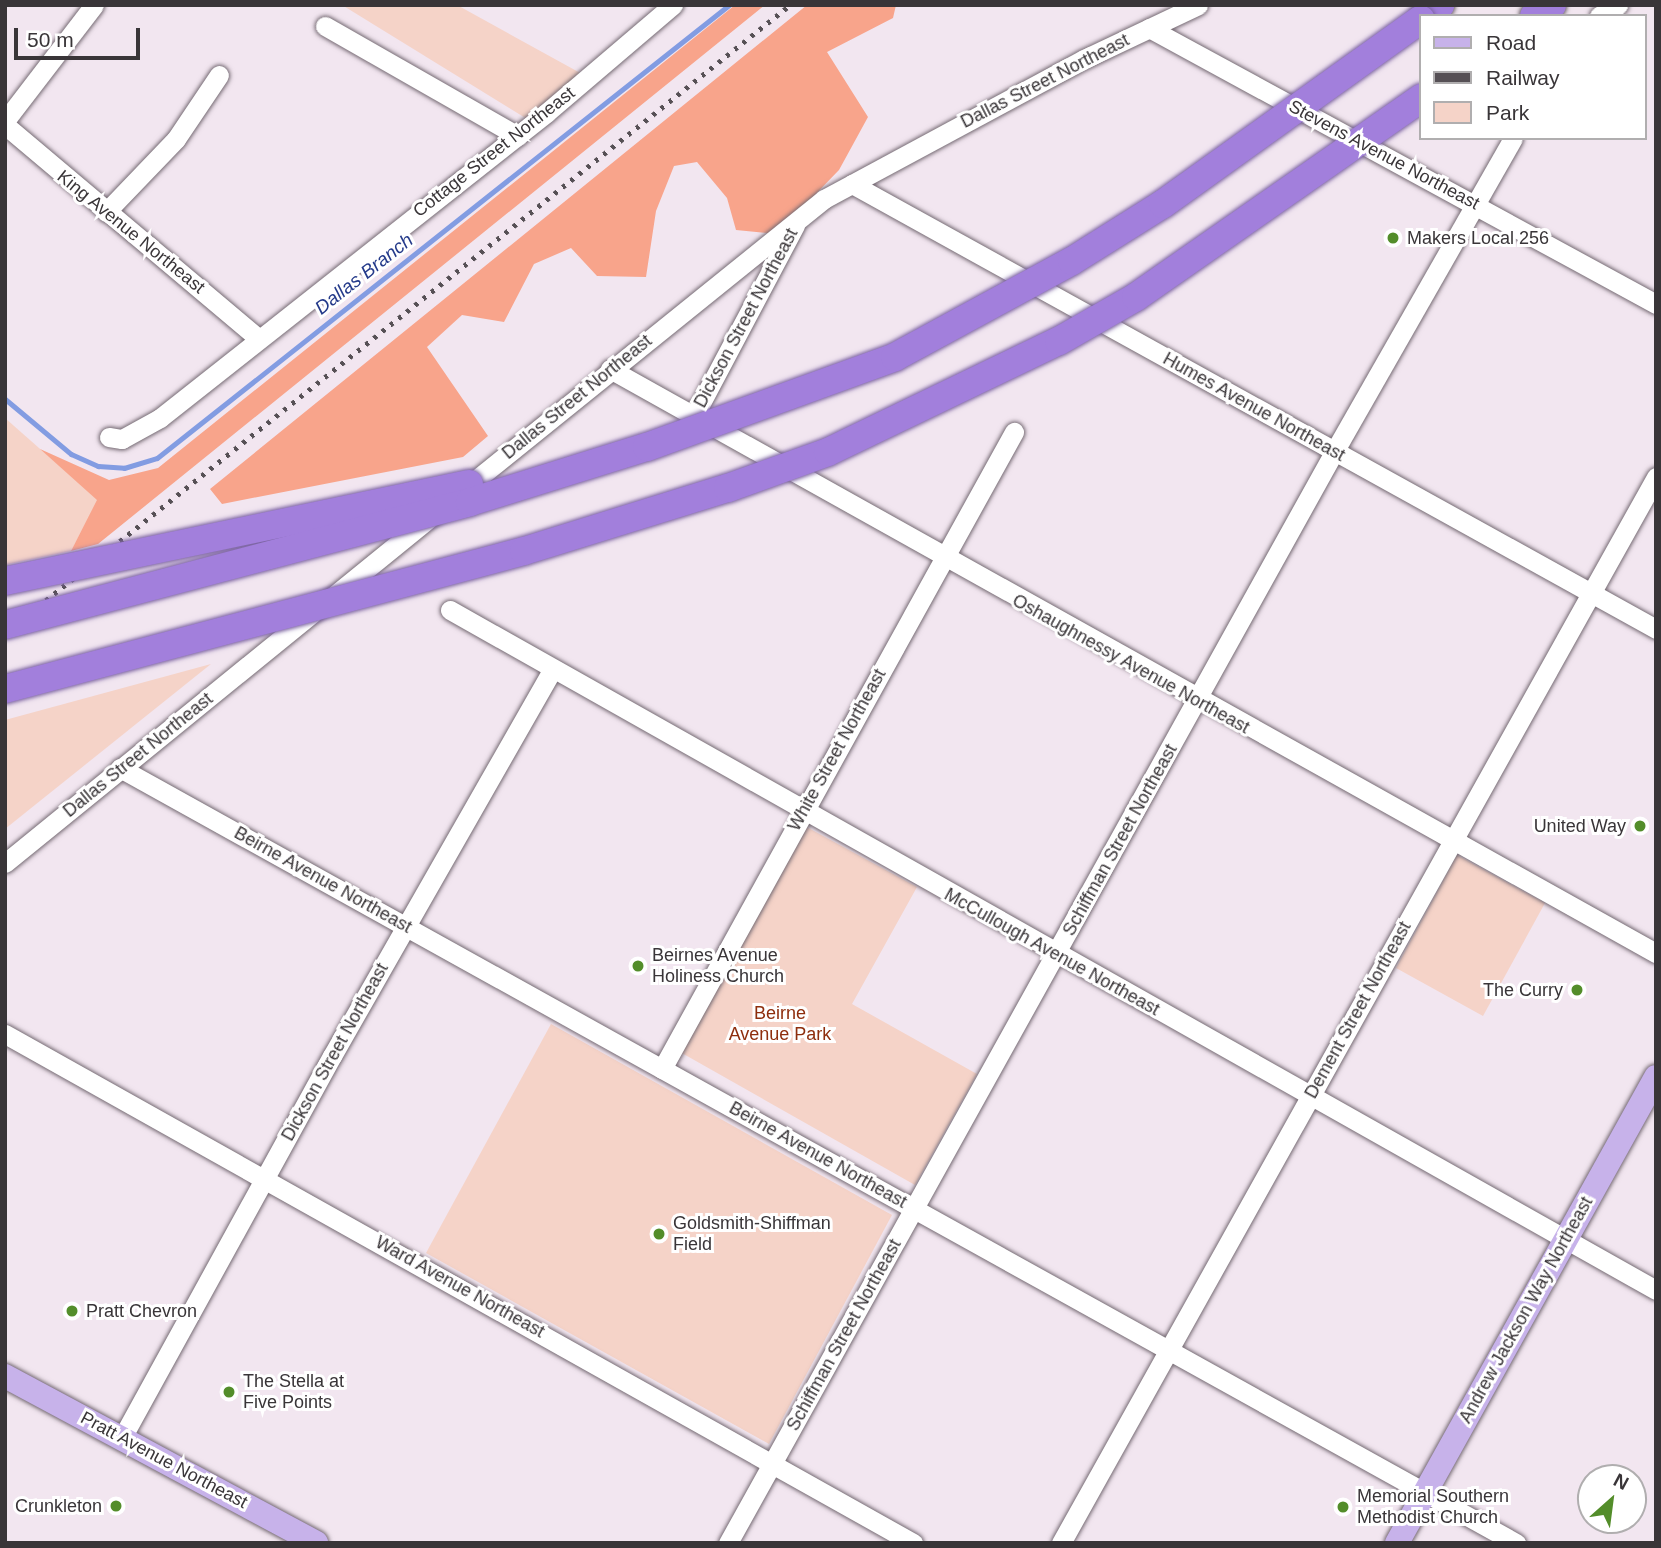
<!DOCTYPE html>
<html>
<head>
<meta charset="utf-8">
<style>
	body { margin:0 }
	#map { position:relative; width:1661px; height:1548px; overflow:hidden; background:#f2e6f0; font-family:Helvetica,sans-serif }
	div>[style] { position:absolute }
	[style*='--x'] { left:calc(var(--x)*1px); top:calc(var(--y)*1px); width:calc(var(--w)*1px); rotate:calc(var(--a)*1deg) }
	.green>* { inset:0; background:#f5d3c8 }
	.forest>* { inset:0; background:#f8a48b }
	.stream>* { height:5px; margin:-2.5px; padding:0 2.5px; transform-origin:2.5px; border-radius:2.5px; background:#829ce2 }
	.roads { filter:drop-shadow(0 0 2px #756a73) drop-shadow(0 0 2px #756a73) }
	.minor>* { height:19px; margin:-9.5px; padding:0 9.5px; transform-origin:9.5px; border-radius:9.5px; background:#fff }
	.major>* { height:24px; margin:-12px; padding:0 12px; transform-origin:12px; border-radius:12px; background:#c7b2ea }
	.highway>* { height:28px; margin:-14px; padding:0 14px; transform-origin:14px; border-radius:14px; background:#a27fdc }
	.rail>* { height:5px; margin-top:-2.5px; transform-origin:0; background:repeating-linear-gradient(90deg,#565055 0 3.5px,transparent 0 10.5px) }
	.bridges { filter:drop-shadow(0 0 2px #7d65a3) drop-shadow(0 0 2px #7d65a3) }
	.highway-bridge>* { height:28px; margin:-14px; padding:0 14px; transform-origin:14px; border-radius:14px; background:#a27fdc }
	.dots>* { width:19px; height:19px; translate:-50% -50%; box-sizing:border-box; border:4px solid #fff; border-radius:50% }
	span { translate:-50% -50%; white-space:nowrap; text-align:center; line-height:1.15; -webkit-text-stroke:6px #fff; paint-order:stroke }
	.street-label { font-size:18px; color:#393538 }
	.poi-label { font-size:18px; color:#393538 }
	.left { translate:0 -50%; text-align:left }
	.right { translate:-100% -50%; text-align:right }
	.park-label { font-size:18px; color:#8e2e0d }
	.water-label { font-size:19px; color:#243a8a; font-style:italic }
	.frame { position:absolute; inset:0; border:7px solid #393538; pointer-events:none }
	.legend { position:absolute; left:1419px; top:14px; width:228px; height:126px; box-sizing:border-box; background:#fff; border:2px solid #b0aeaf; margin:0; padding:9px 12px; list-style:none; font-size:21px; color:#393538 }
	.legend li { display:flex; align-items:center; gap:14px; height:35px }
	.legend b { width:35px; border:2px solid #b0aeaf }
	.north { position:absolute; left:1577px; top:1464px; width:70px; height:70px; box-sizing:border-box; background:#fff; border:2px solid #b0aeaf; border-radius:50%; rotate:28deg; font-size:19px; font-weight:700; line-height:28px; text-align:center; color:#393538 }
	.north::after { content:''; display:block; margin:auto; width:24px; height:32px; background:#538d2a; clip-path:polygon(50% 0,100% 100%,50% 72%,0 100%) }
	.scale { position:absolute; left:14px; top:28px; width:126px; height:32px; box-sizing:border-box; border:4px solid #393538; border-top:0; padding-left:9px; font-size:21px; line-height:24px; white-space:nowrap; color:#393538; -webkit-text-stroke:5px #fff; paint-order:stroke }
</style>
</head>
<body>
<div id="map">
	<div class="green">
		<i style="clip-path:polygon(342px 5px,457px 5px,593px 80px,540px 127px)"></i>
		<i style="clip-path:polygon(5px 418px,98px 500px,71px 551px,5px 565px)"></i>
		<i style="clip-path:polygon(211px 664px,5px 829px,5px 720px)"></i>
		<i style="clip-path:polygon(803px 825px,917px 887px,852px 1004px,977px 1074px,915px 1185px,680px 1052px)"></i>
		<i style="clip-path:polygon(1457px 855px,1545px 903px,1483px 1016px,1396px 968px)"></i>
		<i style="clip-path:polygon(551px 1024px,892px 1215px,769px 1444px,426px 1253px)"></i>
	</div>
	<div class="forest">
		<i style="clip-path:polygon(735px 5px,765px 5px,98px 544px,71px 551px,97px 500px,40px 449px,109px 480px,158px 468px)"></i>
		<i style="clip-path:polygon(807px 5px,896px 5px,893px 18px,827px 52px,868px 117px,839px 170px,777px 234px,736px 230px,727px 198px,697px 162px,674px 166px,656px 211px,646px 277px,597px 276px,571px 248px,534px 264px,504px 322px,462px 315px,427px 347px,488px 436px,463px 457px,222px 504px,210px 489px)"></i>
	</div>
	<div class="stream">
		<i style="--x:5;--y:399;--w:86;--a:39.8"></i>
		<i style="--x:71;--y:454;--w:30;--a:24"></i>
		<i style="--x:98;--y:466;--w:26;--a:4"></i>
		<i style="--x:124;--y:468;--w:34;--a:-17"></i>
		<i style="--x:157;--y:458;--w:730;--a:-38.38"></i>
	</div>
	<div class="roads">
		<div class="minor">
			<i style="--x:1599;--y:16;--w:22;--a:-30"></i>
			<i style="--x:325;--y:26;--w:222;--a:29.7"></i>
			<i style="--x:1149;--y:28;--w:577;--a:28.56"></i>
			<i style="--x:5;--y:121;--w:146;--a:-52.5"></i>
			<i style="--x:5;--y:125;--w:331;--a:40.1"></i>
			<i style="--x:852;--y:184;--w:919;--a:28.96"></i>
			<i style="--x:106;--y:212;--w:101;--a:-46.2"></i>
			<i style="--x:176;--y:139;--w:77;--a:-56.1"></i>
			<i style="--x:610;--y:369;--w:1198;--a:29.18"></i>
			<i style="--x:693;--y:418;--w:218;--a:-62.1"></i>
			<i style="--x:109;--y:437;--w:13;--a:9"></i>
			<i style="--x:122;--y:439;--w:43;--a:-28.9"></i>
			<i style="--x:160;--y:418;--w:492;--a:-38.3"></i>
			<i style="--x:546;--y:113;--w:167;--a:-40.4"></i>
			<i style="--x:462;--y:491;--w:465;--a:-38.9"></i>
			<i style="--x:824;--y:199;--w:295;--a:-28.3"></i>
			<i style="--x:1084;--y:59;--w:126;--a:-25.3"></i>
			<i style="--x:450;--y:610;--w:1384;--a:29.42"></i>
			<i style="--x:120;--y:768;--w:1597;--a:29.04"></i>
			<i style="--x:5;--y:863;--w:552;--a:-39.11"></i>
			<i style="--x:5;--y:1034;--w:1041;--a:29.27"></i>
			<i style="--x:662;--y:1069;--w:728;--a:-61.08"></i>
			<i style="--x:123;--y:1436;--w:434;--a:-61.2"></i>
			<i style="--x:332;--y:1056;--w:443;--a:-60.3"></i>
			<i style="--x:728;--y:1543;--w:1248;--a:-60.95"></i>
			<i style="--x:1334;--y:452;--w:361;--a:-60.3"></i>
			<i style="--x:1061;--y:1543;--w:1221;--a:-60.83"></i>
		</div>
		<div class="major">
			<i style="--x:5;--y:1376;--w:353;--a:28.2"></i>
			<i style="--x:1397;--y:1543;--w:533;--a:-60.93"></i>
		</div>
		<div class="highway">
			<i style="--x:1425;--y:16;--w:19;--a:-36"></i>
			<i style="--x:1534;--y:16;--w:21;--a:-31"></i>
		</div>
	</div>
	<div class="rail">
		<i style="--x:5;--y:633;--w:1005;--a:-38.66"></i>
	</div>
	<div class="bridges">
		<div class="highway-bridge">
			<i style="--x:5;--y:581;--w:474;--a:-11.8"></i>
			<i style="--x:5;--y:625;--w:481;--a:-14.8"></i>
			<i style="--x:470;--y:502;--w:185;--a:-17.3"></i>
			<i style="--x:647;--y:447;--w:264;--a:-19.9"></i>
			<i style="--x:895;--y:357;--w:201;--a:-28.5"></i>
			<i style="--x:1072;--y:261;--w:107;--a:-32.1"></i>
			<i style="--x:1163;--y:204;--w:317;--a:-35.6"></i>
			<i style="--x:5;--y:689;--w:537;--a:-14.89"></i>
			<i style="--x:524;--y:551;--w:214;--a:-17.2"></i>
			<i style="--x:728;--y:488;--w:106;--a:-19.8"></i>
			<i style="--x:828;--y:452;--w:256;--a:-25.7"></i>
			<i style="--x:1059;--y:341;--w:89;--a:-29.7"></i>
			<i style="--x:1136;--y:297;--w:348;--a:-34.9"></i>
		</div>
	</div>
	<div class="dots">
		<i style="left:1393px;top:238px;background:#538d2a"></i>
		<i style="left:1640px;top:826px;background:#538d2a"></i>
		<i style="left:638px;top:966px;background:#538d2a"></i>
		<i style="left:1577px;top:990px;background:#538d2a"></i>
		<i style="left:659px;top:1234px;background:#538d2a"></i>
		<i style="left:72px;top:1311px;background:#538d2a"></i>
		<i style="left:229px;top:1392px;background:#538d2a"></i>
		<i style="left:116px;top:1506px;background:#538d2a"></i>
		<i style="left:1343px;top:1507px;background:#538d2a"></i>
	</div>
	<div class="street-label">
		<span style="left:1045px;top:81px;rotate:-27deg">Dallas Street Northeast</span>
		<span style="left:494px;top:152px;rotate:-38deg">Cottage Street Northeast</span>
		<span style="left:1384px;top:155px;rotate:28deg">Stevens Avenue Northeast</span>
		<span style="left:131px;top:232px;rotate:39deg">King Avenue Northeast</span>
		<span style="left:746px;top:318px;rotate:-62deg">Dickson Street Northeast</span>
		<span style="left:577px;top:397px;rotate:-39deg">Dallas Street Northeast</span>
		<span style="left:1254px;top:407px;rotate:29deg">Humes Avenue Northeast</span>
		<span style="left:1131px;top:664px;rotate:29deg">Oshaughnessy Avenue Northeast</span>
		<span style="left:837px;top:750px;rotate:-61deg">White Street Northeast</span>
		<span style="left:138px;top:755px;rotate:-39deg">Dallas Street Northeast</span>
		<span style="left:1120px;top:840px;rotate:-61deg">Schiffman Street Northeast</span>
		<span style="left:323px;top:880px;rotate:29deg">Beirne Avenue Northeast</span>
		<span style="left:1052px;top:952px;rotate:29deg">McCullough Avenue Northeast</span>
		<span style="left:1358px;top:1010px;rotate:-61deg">Dement Street Northeast</span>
		<span style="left:335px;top:1052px;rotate:-61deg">Dickson Street Northeast</span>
		<span style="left:818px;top:1155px;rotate:29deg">Beirne Avenue Northeast</span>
		<span style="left:460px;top:1287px;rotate:29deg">Ward Avenue Northeast</span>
		<span style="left:1526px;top:1310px;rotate:-61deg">Andrew Jackson Way Northeast</span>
		<span style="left:844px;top:1335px;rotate:-61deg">Schiffman Street Northeast</span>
		<span style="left:164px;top:1460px;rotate:28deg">Pratt Avenue Northeast</span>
	</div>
	<div class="poi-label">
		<span class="left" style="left:1407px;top:238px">Makers Local 256</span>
		<span class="right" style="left:1626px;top:826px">United Way</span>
		<span class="left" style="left:652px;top:966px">Beirnes Avenue<br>Holiness Church</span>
		<span class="right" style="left:1563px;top:990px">The Curry</span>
		<span class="left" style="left:673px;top:1234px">Goldsmith-Shiffman<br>Field</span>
		<span class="left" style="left:86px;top:1311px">Pratt Chevron</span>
		<span class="left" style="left:243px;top:1392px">The Stella at<br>Five Points</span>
		<span class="left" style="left:1357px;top:1507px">Memorial Southern<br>Methodist Church</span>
		<span class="right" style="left:102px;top:1506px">Crunkleton</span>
	</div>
	<div class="park-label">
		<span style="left:780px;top:1024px">Beirne<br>Avenue Park</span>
	</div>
	<div class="water-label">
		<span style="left:364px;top:274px;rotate:-38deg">Dallas Branch</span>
	</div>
	<div class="frame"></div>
	<ul class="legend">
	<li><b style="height:9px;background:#c7b2ea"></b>Road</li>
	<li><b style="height:9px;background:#565055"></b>Railway</li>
	<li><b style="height:19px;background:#f5d3c8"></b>Park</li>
	</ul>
	<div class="north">N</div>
	<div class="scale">50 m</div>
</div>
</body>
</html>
